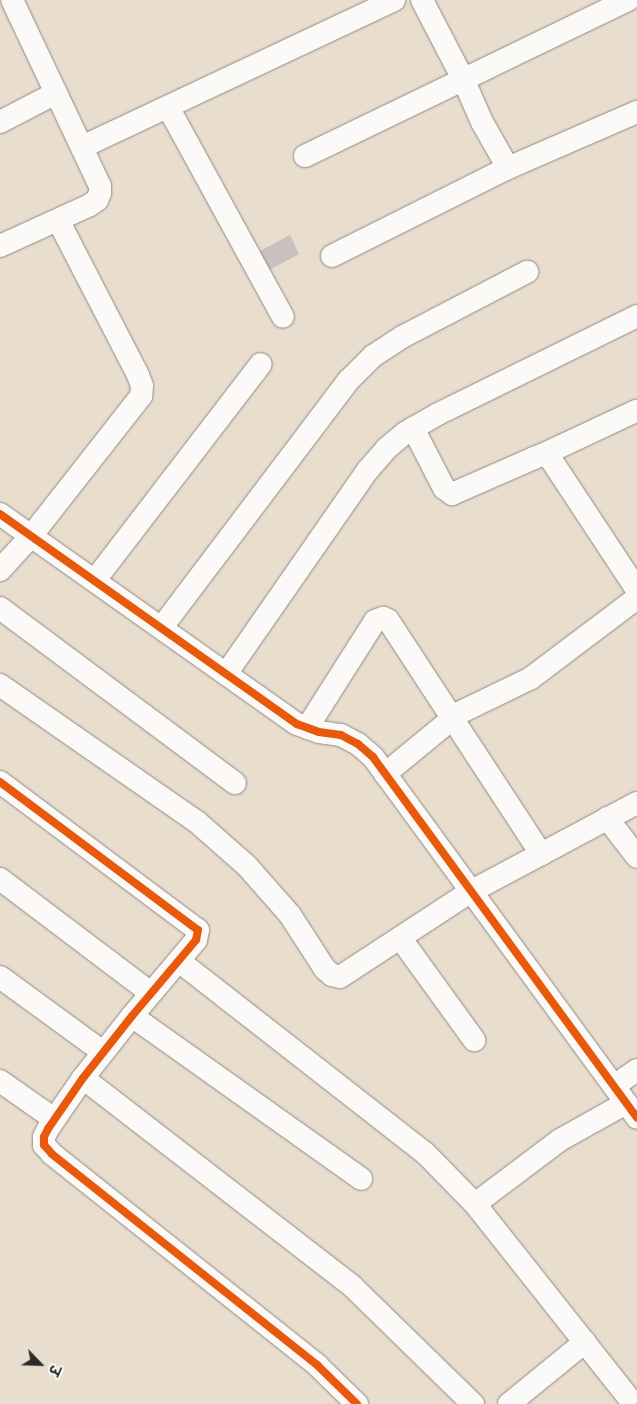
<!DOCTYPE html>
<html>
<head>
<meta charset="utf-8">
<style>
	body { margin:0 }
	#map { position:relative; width:637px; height:1404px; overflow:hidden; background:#e9dece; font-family:"Architects Daughter","Playpen Sans Deva",sans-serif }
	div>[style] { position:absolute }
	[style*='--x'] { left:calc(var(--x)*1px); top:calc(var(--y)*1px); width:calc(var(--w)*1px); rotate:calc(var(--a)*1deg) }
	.building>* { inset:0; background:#cac0c2 }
	.roads { filter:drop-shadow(0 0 1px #908a82) drop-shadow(0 0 1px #908a82) }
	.street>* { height:22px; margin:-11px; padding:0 11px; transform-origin:11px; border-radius:11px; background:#fcfaf8 }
	.cycleway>* { height:8px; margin:-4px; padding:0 4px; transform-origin:4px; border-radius:4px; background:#e8590c }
	span { translate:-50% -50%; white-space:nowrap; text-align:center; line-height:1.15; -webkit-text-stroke:5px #fdfcf7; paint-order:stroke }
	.north { position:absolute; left:15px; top:1339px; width:50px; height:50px; -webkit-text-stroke:4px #fdfcf7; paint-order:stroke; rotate:114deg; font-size:14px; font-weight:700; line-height:20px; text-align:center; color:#2b2b2b }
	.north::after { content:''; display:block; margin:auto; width:18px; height:22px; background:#2b2b2b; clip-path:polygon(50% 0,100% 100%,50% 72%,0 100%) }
</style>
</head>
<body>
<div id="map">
	<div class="building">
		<i style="clip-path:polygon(290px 235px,299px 254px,262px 274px,252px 255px)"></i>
	</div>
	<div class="roads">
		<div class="street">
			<i style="--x:422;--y:0;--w:91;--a:62.6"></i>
			<i style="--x:464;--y:81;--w:45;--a:66.3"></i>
			<i style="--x:482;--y:122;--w:53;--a:60.5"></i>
			<i style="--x:508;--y:168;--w:141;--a:-23.5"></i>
			<i style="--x:168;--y:107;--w:239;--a:61.3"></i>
			<i style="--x:0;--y:122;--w:63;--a:-27.4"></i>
			<i style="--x:56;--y:93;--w:103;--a:-115.3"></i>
			<i style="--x:82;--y:147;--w:345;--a:-25.2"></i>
			<i style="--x:305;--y:156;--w:359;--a:-25.8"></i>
			<i style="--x:0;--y:246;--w:99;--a:-24.5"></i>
			<i style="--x:90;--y:205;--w:9;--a:-36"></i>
			<i style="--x:97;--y:200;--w:8;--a:-67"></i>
			<i style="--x:100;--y:193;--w:7;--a:-90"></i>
			<i style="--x:100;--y:186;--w:103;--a:-115.3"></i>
			<i style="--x:332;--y:256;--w:197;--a:-26.6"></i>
			<i style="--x:413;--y:428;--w:68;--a:62.7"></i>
			<i style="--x:444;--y:488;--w:10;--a:37"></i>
			<i style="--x:452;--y:494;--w:90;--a:-23.7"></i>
			<i style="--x:534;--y:458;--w:9;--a:-21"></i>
			<i style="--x:542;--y:455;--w:9;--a:21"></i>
			<i style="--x:550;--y:458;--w:158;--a:56.6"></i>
			<i style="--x:542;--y:455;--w:104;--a:-25.1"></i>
			<i style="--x:0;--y:514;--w:364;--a:35.3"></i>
			<i style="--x:297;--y:724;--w:23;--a:20"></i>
			<i style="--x:319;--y:732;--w:22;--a:8"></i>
			<i style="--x:341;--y:735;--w:19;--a:28"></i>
			<i style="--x:358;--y:744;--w:20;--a:41"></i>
			<i style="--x:373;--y:757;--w:447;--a:53.8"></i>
			<i style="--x:0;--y:570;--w:47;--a:-47.6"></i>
			<i style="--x:32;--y:535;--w:177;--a:-51.9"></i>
			<i style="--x:141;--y:396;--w:10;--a:-84"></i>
			<i style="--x:142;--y:386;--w:12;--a:-110"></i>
			<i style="--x:138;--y:375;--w:174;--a:-117.3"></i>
			<i style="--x:95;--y:580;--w:272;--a:-52.5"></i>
			<i style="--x:0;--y:608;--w:293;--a:36.7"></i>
			<i style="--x:162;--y:627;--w:310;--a:-52.9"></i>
			<i style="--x:349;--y:380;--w:34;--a:-45"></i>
			<i style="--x:373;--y:356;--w:37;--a:-33"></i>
			<i style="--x:404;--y:336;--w:139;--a:-27.5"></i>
			<i style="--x:226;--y:674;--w:249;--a:-55.2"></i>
			<i style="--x:368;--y:470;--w:28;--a:-49"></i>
			<i style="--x:386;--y:449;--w:25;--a:-40"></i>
			<i style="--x:405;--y:433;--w:36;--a:-30"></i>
			<i style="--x:436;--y:415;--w:224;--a:-26.2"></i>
			<i style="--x:0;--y:685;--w:239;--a:34.8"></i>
			<i style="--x:196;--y:821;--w:68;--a:41.4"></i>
			<i style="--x:247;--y:866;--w:65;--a:48.7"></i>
			<i style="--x:290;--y:915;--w:64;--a:57.1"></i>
			<i style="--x:325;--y:969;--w:9;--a:41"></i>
			<i style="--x:332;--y:975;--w:8;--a:14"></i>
			<i style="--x:340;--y:977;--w:155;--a:-33.2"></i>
			<i style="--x:470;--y:892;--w:189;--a:-28.1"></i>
			<i style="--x:307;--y:728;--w:127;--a:-57.6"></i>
			<i style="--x:375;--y:621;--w:9;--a:-21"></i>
			<i style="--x:383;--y:618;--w:5;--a:22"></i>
			<i style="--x:388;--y:620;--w:280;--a:56.8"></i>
			<i style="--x:385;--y:774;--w:96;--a:-39.5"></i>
			<i style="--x:459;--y:713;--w:80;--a:-25.9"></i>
			<i style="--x:531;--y:678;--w:133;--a:-37"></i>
			<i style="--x:0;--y:782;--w:247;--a:36.8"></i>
			<i style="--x:198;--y:930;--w:10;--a:101"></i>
			<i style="--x:196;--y:940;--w:99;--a:130.1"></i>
			<i style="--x:132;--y:1016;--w:79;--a:128.3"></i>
			<i style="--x:83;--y:1078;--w:62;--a:124.5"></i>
			<i style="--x:48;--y:1129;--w:9;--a:117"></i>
			<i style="--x:44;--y:1137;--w:8;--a:90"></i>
			<i style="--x:44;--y:1145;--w:12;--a:48"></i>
			<i style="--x:52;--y:1154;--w:339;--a:38.5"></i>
			<i style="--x:317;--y:1365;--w:56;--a:44.3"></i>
			<i style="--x:607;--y:818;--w:49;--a:52.4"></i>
			<i style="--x:0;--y:879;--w:189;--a:37.1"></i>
			<i style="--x:401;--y:939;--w:125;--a:54.1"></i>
			<i style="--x:179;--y:961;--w:313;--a:38"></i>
			<i style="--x:426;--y:1154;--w:70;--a:45.6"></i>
			<i style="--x:475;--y:1204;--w:246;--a:51.6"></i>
			<i style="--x:0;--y:977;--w:127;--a:36.1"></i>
			<i style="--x:132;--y:1016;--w:281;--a:35.4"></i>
			<i style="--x:83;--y:1078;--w:341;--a:37.7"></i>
			<i style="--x:353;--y:1287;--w:168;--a:44.3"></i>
			<i style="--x:0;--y:1081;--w:66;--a:35.1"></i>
			<i style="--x:614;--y:1086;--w:28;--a:-35"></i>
			<i style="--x:475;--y:1204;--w:106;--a:-37"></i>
			<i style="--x:560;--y:1140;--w:76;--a:-29.3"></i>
			<i style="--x:509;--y:1404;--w:98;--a:-39.2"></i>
		</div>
	</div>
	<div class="cycleway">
		<i style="--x:0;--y:514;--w:364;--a:35.3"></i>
		<i style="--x:297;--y:724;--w:23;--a:20"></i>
		<i style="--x:319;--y:732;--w:22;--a:8"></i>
		<i style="--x:341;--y:735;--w:19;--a:28"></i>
		<i style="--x:358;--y:744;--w:20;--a:41"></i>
		<i style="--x:373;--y:757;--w:447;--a:53.8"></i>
		<i style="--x:0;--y:782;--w:247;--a:36.8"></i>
		<i style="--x:198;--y:930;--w:10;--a:101"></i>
		<i style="--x:196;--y:940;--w:99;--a:130.1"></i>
		<i style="--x:132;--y:1016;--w:79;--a:128.3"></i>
		<i style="--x:83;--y:1078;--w:62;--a:124.5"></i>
		<i style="--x:48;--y:1129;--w:9;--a:117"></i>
		<i style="--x:44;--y:1137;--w:8;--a:90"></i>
		<i style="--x:44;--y:1145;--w:12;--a:48"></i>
		<i style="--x:52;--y:1154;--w:339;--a:38.5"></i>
		<i style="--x:317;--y:1365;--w:56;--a:44.3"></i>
	</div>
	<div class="north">उ</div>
</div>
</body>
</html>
